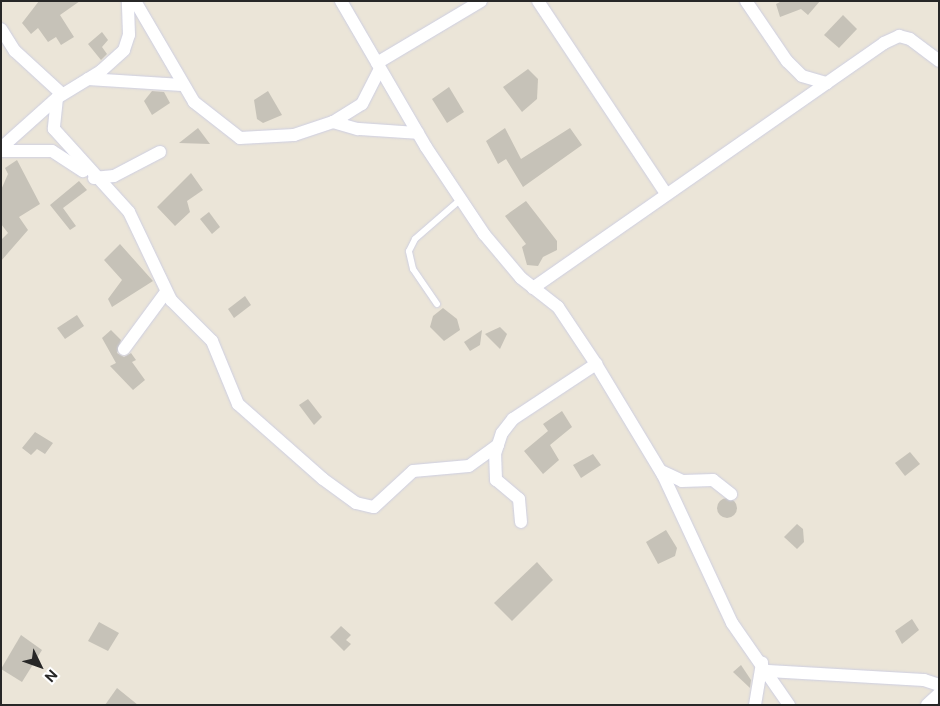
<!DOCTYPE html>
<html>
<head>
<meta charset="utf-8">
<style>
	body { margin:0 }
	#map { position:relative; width:940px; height:706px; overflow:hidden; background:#ebe5d8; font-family:"Public Sans",sans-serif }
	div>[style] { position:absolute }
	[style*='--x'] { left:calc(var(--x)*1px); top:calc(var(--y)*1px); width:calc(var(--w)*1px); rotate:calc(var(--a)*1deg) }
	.building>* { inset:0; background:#c6c2b8 }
	.round { border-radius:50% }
	.roads { filter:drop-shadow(0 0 1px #cdcee1) drop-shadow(0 0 1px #cdcee1) }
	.service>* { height:6px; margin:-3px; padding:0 3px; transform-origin:3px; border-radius:3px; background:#fff }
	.minor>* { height:12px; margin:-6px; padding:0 6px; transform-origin:6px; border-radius:6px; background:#fff }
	span { translate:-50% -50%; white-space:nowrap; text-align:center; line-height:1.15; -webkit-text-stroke:4px #fff; paint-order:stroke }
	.frame { position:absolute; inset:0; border:2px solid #272727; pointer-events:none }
	.north { position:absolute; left:15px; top:641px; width:50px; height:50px; -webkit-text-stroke:4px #fff; paint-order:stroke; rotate:132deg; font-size:14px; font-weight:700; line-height:20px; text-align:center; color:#272727 }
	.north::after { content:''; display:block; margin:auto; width:18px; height:22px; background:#272727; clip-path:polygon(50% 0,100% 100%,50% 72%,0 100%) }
</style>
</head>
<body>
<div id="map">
	<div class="building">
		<i style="clip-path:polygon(39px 1px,80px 1px,60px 15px,74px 37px,61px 45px,56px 37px,48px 42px,38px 28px,31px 34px,22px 23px)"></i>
		<i style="clip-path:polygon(782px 1px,820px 1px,808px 15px,801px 9px,780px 17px,776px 4px)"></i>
		<i style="clip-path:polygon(843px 15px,857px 29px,839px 48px,824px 35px)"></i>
		<i style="clip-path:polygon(102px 32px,108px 40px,102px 47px,107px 54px,101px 60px,88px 44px)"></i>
		<i style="clip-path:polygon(528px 69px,538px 79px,537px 99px,522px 112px,503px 87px)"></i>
		<i style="clip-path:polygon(449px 87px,464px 112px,447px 123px,432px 99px)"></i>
		<i style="clip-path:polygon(152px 91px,164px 92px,170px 103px,152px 115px,144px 101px)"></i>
		<i style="clip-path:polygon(268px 91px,282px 115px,263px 123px,257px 119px,254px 100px)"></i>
		<i style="clip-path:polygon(198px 128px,210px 144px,179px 143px)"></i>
		<i style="clip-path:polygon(505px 128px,521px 159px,570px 128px,582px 145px,523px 187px,506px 159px,498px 164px,486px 141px)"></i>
		<i style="clip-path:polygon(17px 160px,40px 204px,19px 217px,28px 230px,1px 261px,1px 240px,8px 233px,1px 224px,1px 190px,8px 174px,5px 168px)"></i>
		<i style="clip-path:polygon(191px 173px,203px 190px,187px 201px,190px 212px,175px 226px,157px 207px)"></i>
		<i style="clip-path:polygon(79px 181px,87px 190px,63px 208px,76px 226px,70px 230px,50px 205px)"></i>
		<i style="clip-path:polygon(526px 201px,557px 241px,557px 250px,543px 257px,538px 266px,527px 265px,522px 247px,526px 244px,505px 216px)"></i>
		<i style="clip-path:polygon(209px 212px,220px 227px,212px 234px,200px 219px)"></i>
		<i style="clip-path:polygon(120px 244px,153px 281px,112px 307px,108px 299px,122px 280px,104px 260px)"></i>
		<i style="clip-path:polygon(245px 296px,251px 305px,234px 318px,228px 309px)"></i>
		<i style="clip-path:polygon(443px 308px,457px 319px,460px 330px,444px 341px,430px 327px,433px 316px)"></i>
		<i style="clip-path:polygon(77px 315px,84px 326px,65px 339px,57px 328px)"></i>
		<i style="clip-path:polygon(500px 327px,507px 334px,500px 349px,485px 334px)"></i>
		<i style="clip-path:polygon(111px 330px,121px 340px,117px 353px,124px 357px,131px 353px,136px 360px,132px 362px,145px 380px,133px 390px,110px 366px,116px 363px,102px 338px)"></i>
		<i style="clip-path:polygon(482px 330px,480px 345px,470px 351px,464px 342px)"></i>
		<i style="clip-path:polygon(308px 399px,322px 417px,314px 425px,299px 405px)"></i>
		<i style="clip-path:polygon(562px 411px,572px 427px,550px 445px,559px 460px,543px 474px,524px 451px,548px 431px,543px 424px)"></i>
		<i style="clip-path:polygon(35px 432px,53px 443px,45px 454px,37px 449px,31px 455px,22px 448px)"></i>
		<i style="clip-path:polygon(910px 452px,920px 464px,905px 476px,895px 463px)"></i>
		<i style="clip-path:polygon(593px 454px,601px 465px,581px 478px,573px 465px)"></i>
		<i class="round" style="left:717px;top:498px;width:20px;height:20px"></i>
		<i style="clip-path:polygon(797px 524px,803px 529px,804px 542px,797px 549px,784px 537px)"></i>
		<i style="clip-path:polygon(666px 530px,677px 548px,675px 556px,658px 564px,646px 542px)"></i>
		<i style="clip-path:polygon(537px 562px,553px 580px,512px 621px,494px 603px)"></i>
		<i style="clip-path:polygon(912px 619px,919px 630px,902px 644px,895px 631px)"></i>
		<i style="clip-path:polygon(99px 622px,119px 633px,108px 651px,88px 641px)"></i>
		<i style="clip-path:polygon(341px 626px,351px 635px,346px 640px,351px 644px,344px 651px,330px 637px)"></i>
		<i style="clip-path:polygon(21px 635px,42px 650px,22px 682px,1px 669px)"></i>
		<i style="clip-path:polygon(741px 665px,751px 680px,750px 688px,733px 672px)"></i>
		<i style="clip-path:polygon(117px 688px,138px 705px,105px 705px)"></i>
	</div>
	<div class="roads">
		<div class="service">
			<i style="--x:437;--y:304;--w:42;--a:-124.4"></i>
			<i style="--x:413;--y:269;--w:18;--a:-103"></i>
			<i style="--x:409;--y:251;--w:13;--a:-63"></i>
			<i style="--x:415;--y:239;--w:61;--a:-41"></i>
		</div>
		<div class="minor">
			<i style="--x:135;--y:1;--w:117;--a:59.7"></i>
			<i style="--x:194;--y:102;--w:58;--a:38"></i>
			<i style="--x:240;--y:138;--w:54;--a:-3.2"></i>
			<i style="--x:294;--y:135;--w:41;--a:-18.4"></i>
			<i style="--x:333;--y:122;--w:34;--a:-32"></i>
			<i style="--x:362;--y:104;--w:39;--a:-63"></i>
			<i style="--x:341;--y:1;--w:169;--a:59.8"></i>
			<i style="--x:426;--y:147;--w:105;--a:56.3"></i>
			<i style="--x:484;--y:234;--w:57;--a:49.9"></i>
			<i style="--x:521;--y:278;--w:47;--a:38.1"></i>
			<i style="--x:558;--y:307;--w:69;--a:56.3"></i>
			<i style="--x:596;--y:364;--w:130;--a:58.9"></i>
			<i style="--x:663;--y:475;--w:163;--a:65"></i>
			<i style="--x:732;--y:623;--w:100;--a:55.2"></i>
			<i style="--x:538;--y:1;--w:229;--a:56.4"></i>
			<i style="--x:746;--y:1;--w:73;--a:55.7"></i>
			<i style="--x:787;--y:61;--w:21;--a:45"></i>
			<i style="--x:802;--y:76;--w:26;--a:16"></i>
			<i style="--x:1;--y:29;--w:26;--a:58"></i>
			<i style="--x:15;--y:51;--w:64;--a:42.5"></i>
			<i style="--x:377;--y:63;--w:121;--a:-30.8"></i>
			<i style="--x:88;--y:79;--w:94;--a:3.7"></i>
			<i style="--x:57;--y:98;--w:31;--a:96"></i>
			<i style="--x:54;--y:129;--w:112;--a:47.9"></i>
			<i style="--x:129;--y:212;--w:98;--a:64.5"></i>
			<i style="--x:171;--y:300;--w:58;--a:45"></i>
			<i style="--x:212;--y:341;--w:68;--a:67.6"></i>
			<i style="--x:238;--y:404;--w:113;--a:41.4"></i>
			<i style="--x:323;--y:479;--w:41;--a:36"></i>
			<i style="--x:356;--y:503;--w:18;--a:13"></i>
			<i style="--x:374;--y:507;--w:53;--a:-42.7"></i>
			<i style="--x:413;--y:471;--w:56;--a:-5.1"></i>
			<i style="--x:469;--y:466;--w:36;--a:-36"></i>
			<i style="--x:333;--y:122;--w:26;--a:16"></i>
			<i style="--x:358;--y:129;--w:60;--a:3.8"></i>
			<i style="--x:1;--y:148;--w:75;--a:-41.8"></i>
			<i style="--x:57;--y:98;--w:52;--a:-31.5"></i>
			<i style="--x:101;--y:71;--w:31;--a:-42"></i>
			<i style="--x:124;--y:50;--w:16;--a:-72"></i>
			<i style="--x:129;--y:35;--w:34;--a:-92"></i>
			<i style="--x:1;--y:151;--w:51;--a:0"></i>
			<i style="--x:52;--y:151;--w:37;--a:33"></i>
			<i style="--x:94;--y:178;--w:20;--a:-6"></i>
			<i style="--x:114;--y:176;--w:52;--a:-27.6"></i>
			<i style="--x:533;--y:288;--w:428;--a:-34.9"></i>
			<i style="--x:884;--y:43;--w:17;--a:-25"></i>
			<i style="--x:899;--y:36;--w:11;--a:15"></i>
			<i style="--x:910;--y:39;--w:36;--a:37"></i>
			<i style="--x:124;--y:349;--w:71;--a:-53.6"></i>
			<i style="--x:661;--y:471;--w:23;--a:25"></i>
			<i style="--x:682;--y:481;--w:31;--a:-2"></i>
			<i style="--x:713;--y:480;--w:23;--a:38"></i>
			<i style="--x:521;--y:522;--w:23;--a:-95"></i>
			<i style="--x:519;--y:499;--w:30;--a:-140"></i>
			<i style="--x:496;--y:480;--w:26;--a:-92"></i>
			<i style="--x:495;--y:454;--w:22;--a:-72"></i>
			<i style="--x:502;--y:433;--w:18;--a:-52"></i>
			<i style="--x:513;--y:419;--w:100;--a:-33.5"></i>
			<i style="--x:768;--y:671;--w:156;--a:3.3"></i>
			<i style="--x:924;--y:680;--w:16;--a:18"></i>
			<i style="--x:755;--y:705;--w:43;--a:-80.5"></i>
			<i style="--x:927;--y:705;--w:16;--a:-43"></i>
		</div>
	</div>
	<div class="frame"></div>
	<div class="north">N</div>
</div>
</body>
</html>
